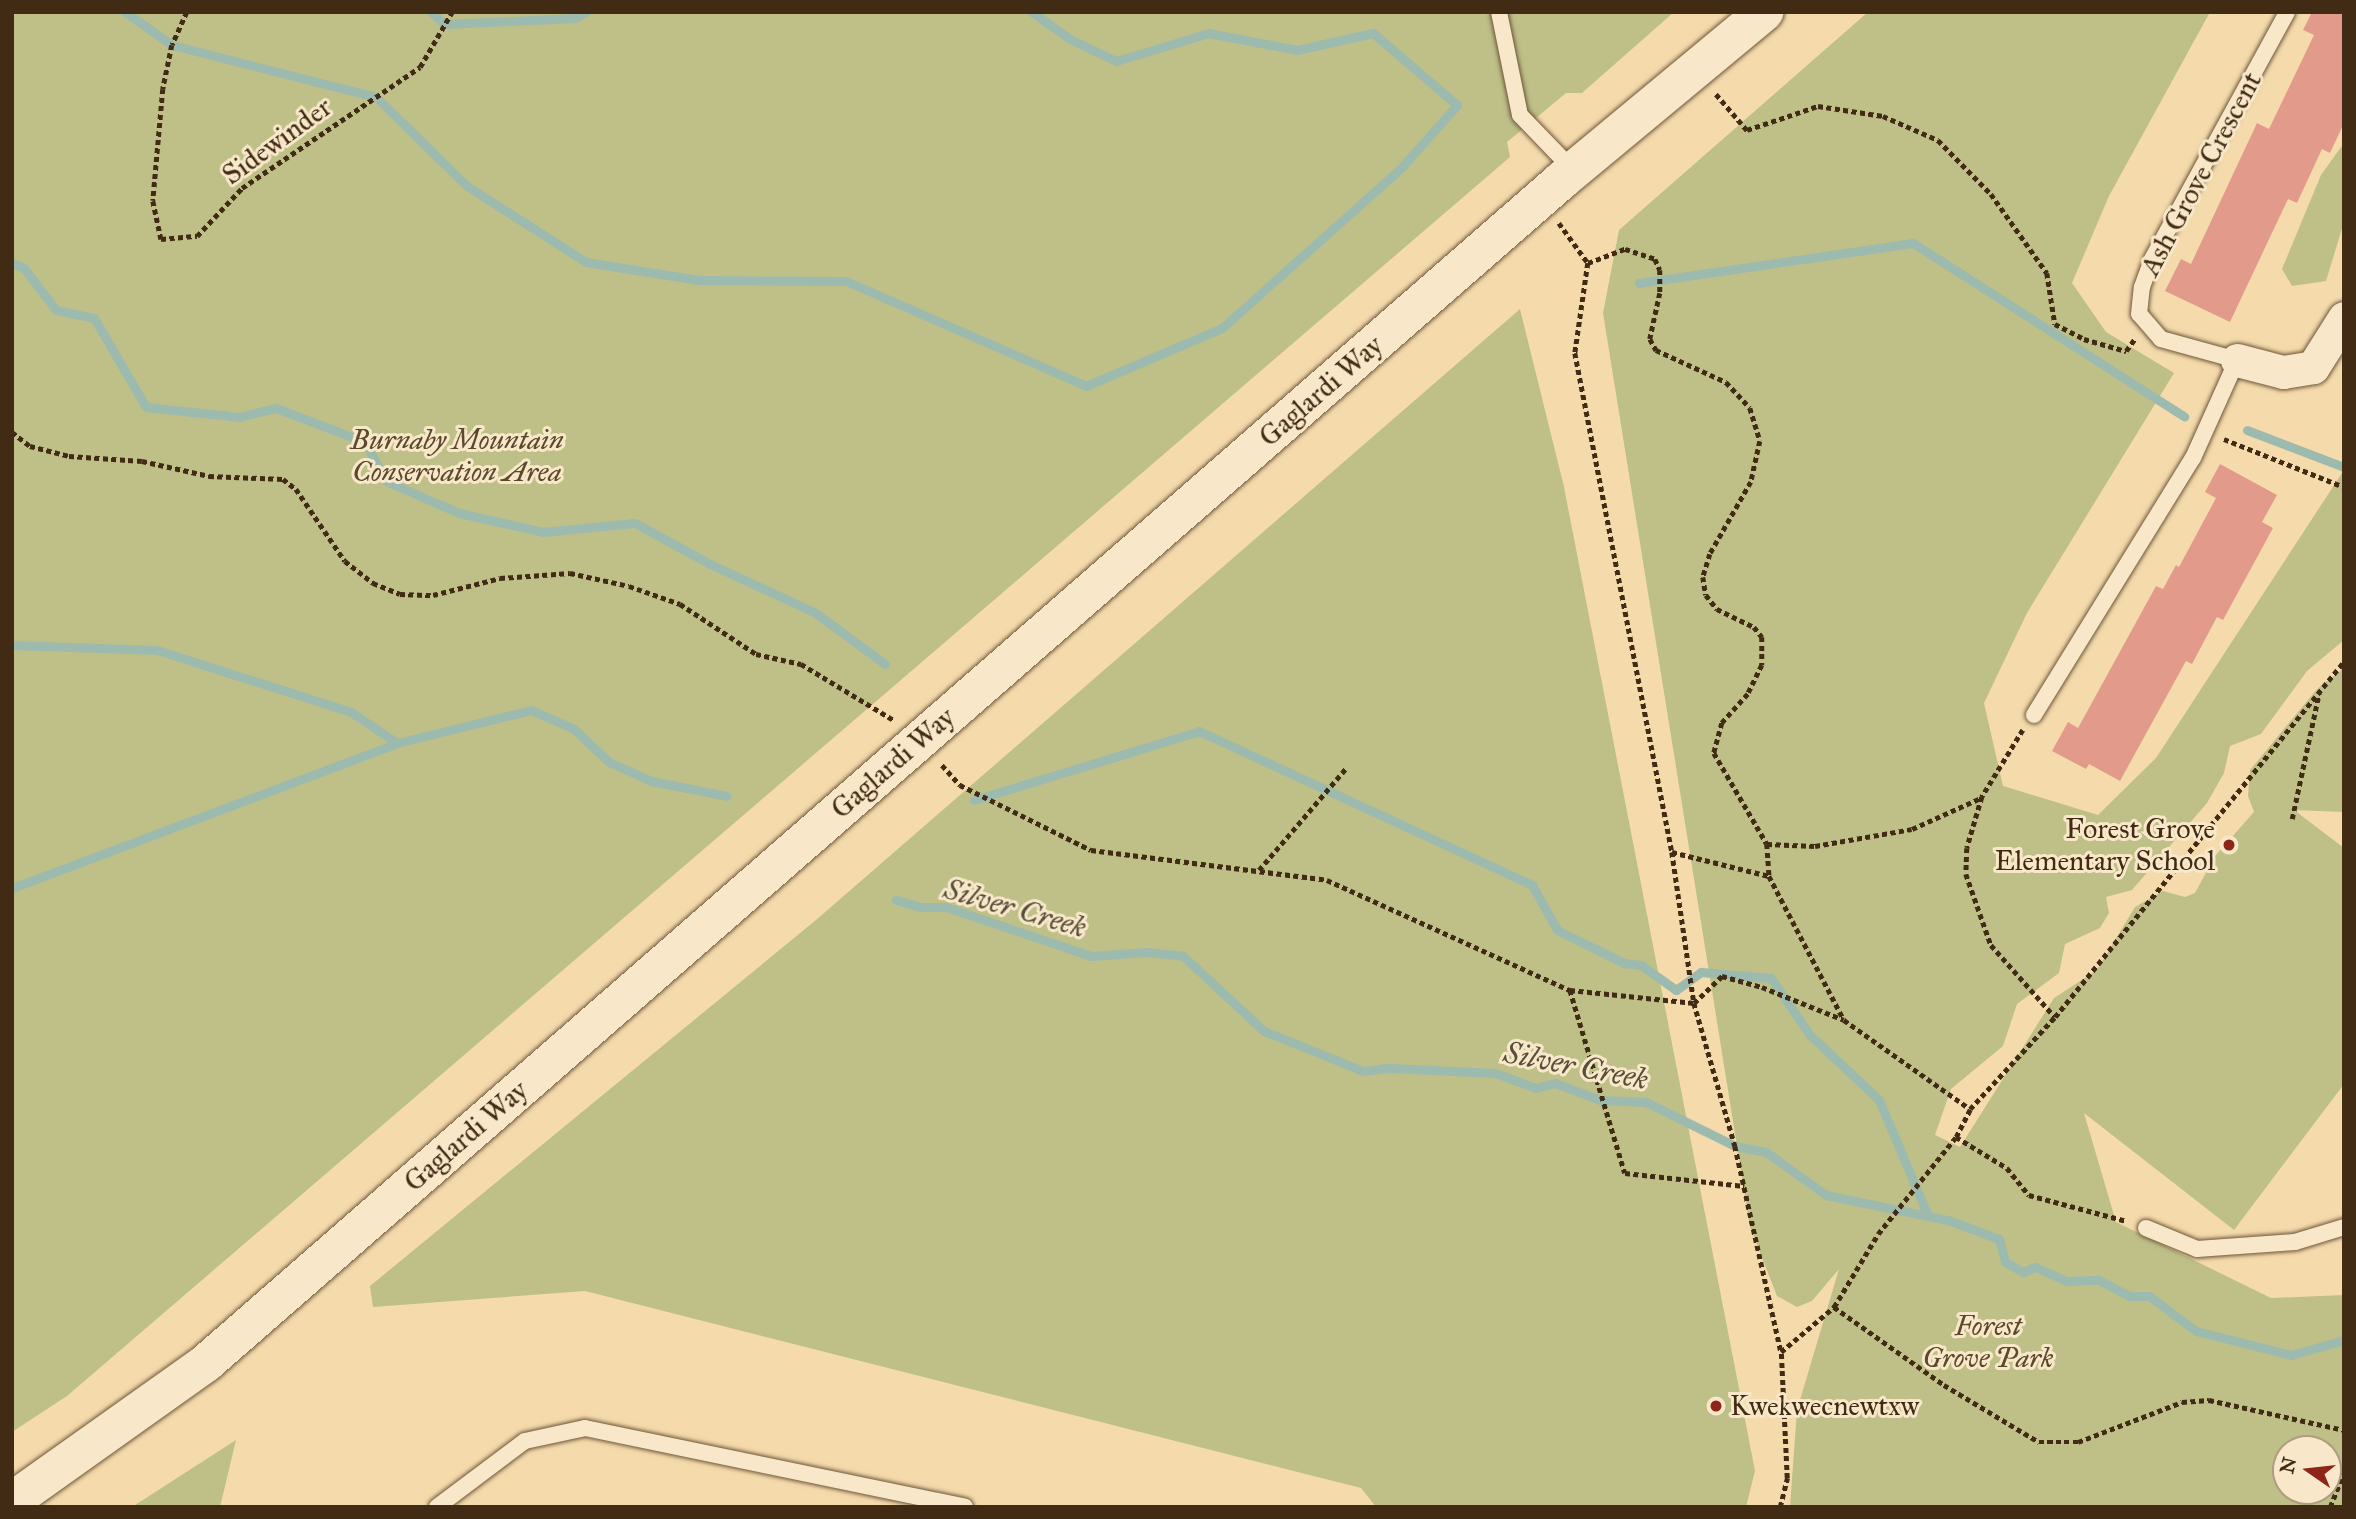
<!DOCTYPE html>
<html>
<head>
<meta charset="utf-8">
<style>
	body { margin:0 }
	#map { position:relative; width:2356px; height:1519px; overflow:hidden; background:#f5dbac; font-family:"IM FELL Great Primer",serif }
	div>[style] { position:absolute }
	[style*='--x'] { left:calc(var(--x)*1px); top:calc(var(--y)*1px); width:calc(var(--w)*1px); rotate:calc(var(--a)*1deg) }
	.green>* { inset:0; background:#bec088 }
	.stream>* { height:9px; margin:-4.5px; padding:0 4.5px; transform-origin:4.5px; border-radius:4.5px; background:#9dbaae }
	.building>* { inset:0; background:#e29b8a }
	.path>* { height:4.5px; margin-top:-2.25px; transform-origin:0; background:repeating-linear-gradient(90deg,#412b14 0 5px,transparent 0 8.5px) }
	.roads { filter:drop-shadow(0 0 2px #6e573a) drop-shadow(0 0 2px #6e573a) }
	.service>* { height:16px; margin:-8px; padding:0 8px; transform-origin:8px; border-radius:8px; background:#f8e8c9 }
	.minor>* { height:33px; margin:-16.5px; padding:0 16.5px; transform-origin:16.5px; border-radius:16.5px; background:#f8e8c9 }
	.secondary>* { height:38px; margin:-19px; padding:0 19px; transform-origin:19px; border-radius:19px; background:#f8e8c9 }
	.dots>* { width:19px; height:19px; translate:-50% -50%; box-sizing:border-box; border:4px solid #f8e8c9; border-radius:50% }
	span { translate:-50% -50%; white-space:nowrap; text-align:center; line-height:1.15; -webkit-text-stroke:6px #f8e8c9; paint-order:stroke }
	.street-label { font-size:28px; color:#412b14 }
	.park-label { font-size:28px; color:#5a492b; font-style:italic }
	.poi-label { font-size:28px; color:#412b14 }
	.right { translate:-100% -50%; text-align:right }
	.left { translate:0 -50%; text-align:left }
	.water-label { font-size:30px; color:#584f3a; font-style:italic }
	.frame { position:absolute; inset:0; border:14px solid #412b14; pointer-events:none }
	.north { position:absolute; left:2272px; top:1435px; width:70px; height:70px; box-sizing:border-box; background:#f8e8c9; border:2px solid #af9c81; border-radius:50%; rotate:284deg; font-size:19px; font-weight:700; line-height:28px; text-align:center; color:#412b14 }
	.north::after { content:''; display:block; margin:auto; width:24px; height:32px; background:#8f2418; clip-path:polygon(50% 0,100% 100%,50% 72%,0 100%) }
</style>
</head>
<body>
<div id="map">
	<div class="green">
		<i style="clip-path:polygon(12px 12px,1674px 12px,1582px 93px,1566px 93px,1507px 142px,1510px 157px,67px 1396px,12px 1432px)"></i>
		<i style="clip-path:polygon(evenodd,1868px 12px,2210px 12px,2109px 196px,2072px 283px,2106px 332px,2174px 373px,2027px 613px,1984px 703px,2003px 786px,2098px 815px,2156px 758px,2344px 470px,2344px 640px,2307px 671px,2261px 734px,2230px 746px,2224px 773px,2207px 803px,2132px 890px,2106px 897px,2109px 913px,2100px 928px,2065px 944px,2059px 973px,2017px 1004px,2003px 1046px,1951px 1089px,1935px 1135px,1960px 1147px,2054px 998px,2097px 970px,2135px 907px,2163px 891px,2185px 897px,2195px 893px,2215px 856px,2254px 812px,2248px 796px,2250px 770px,2317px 689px,2344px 668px,2344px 812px,2294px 810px,2344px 848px,2344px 1084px,2234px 1230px,2084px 1113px,2116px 1222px,2271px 1298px,2344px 1295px,2344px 1507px,1790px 1507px,1797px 1410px,1839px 1269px,1812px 1301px,1797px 1307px,1777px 1296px,1750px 1227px,1603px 313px,1619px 230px,1868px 12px,2286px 1449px,2328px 1449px,2328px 1491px,2286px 1491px,2286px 1449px)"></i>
		<i style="clip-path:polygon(2344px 143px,2344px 222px,2326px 281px,2292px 286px,2282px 269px,2321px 175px)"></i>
		<i style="clip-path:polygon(1520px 309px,1564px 487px,1755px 1471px,1746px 1507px,1376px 1507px,1361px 1488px,585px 1291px,373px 1307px,370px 1286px,816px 920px)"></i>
		<i style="clip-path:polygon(236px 1440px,220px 1507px,132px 1507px)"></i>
	</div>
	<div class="stream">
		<i style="--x:125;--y:12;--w:57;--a:35.1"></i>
		<i style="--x:172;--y:45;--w:211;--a:14.3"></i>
		<i style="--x:376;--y:97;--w:127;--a:44.4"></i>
		<i style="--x:467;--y:186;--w:141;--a:32.6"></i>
		<i style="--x:586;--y:262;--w:114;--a:9.1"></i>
		<i style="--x:699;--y:280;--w:147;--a:0.4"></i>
		<i style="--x:846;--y:281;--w:262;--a:23.6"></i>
		<i style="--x:1086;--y:386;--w:148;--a:-23.1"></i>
		<i style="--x:1222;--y:328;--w:240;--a:-41.8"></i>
		<i style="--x:1401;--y:168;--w:84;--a:-48.4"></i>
		<i style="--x:1457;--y:105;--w:111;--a:-139.4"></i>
		<i style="--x:1373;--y:33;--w:78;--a:167.4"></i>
		<i style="--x:1297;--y:50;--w:90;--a:-169.1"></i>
		<i style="--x:1209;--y:33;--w:97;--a:163.2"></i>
		<i style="--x:1116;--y:61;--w:51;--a:-154.4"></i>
		<i style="--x:1070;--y:39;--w:47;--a:-144.6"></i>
		<i style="--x:431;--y:12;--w:18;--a:41"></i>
		<i style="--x:445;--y:24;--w:130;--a:-2.6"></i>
		<i style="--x:575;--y:18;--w:13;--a:-29"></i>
		<i style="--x:12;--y:263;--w:13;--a:23"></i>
		<i style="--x:24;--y:268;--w:53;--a:52.7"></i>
		<i style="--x:56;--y:310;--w:39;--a:12"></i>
		<i style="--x:94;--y:318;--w:103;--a:59.7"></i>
		<i style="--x:146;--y:407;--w:94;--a:6.1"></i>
		<i style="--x:239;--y:417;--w:38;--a:-14"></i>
		<i style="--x:276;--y:408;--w:95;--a:20.9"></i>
		<i style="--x:365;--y:442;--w:44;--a:61.7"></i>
		<i style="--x:386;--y:481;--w:80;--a:23.7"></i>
		<i style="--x:459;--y:513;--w:86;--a:12.7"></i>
		<i style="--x:543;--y:532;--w:92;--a:-5.6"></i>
		<i style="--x:635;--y:523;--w:85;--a:28.7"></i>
		<i style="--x:710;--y:564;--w:115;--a:24.8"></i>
		<i style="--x:814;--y:612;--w:88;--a:36.2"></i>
		<i style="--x:1639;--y:283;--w:277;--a:-8.3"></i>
		<i style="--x:1913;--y:243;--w:322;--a:32.6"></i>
		<i style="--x:2247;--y:430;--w:104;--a:20.9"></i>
		<i style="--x:12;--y:645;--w:145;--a:2"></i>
		<i style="--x:157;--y:650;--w:204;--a:17.7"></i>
		<i style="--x:351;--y:712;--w:55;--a:34"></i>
		<i style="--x:397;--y:743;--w:138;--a:-13.8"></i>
		<i style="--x:531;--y:710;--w:47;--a:23.8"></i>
		<i style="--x:574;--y:729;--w:48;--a:43.3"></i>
		<i style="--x:609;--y:762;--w:46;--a:24.3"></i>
		<i style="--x:651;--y:781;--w:77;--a:11.2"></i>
		<i style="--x:974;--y:800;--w:235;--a:-17"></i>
		<i style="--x:1199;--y:731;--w:367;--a:24.8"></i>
		<i style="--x:1532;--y:885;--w:51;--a:60.9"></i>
		<i style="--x:1557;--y:930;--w:75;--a:26.2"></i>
		<i style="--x:1624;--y:963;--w:17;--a:7"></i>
		<i style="--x:1641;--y:965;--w:43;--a:35.5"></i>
		<i style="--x:1676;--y:990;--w:31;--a:-36"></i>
		<i style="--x:1701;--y:972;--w:70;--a:4.9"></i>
		<i style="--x:1771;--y:978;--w:68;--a:55.8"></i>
		<i style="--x:1809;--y:1034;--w:96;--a:43.3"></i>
		<i style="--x:1879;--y:1100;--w:126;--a:67.1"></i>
		<i style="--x:12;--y:888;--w:411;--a:-20.6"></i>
		<i style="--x:896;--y:900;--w:26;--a:16"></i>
		<i style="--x:921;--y:907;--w:25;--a:0"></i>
		<i style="--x:946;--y:907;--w:153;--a:18.7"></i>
		<i style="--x:1091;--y:956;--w:56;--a:-4.1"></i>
		<i style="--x:1147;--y:952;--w:36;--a:6"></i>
		<i style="--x:1183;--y:956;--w:110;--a:42.8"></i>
		<i style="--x:1264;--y:1031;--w:107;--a:22"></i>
		<i style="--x:1363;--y:1071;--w:26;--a:-7"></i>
		<i style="--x:1389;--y:1068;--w:106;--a:2.7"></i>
		<i style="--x:1495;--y:1073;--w:44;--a:20.1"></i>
		<i style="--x:1536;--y:1088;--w:20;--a:-15"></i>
		<i style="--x:1555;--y:1083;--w:48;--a:20.7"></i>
		<i style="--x:1600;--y:1100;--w:46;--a:2.5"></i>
		<i style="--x:1646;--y:1102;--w:99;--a:26.3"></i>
		<i style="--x:1735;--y:1146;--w:32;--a:11"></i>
		<i style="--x:1766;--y:1152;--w:74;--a:35.6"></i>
		<i style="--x:1826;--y:1195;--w:128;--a:11.7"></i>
		<i style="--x:1951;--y:1221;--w:51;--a:20.6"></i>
		<i style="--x:1999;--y:1239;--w:24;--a:75"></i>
		<i style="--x:2005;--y:1262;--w:21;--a:29"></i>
		<i style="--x:2023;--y:1272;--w:13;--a:-23"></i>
		<i style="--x:2035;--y:1267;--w:34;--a:24"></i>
		<i style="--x:2066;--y:1281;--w:33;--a:-2"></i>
		<i style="--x:2099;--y:1280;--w:34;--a:28"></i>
		<i style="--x:2129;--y:1296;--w:20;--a:0"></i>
		<i style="--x:2149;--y:1296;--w:59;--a:36.7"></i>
		<i style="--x:2196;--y:1331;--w:98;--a:14.2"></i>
		<i style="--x:2291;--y:1355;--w:55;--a:-15.8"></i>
	</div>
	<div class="building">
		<i style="clip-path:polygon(2312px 12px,2344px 12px,2344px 123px,2330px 153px,2322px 149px,2297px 203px,2288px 199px,2230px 322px,2165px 291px,2181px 259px,2191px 264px,2257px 123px,2269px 129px,2314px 35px,2303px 30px)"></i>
		<i style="clip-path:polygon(2220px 464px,2277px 495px,2262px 522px,2273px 528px,2223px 620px,2217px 617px,2192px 664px,2186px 661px,2120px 781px,2089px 764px,2086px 769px,2052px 751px,2068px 722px,2078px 728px,2156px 586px,2163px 589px,2176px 565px,2179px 567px,2216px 498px,2205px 492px)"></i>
	</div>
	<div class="path">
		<i style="--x:187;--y:12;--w:36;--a:114"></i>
		<i style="--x:172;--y:45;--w:45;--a:101.6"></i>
		<i style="--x:163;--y:89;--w:112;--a:95.1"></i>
		<i style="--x:153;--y:201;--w:39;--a:78"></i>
		<i style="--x:161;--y:239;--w:36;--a:-5"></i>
		<i style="--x:197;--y:236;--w:66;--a:-46.8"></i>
		<i style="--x:242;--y:188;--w:215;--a:-34.2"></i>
		<i style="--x:420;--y:67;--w:64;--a:-59.8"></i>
		<i style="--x:1716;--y:94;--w:48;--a:49.3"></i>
		<i style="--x:1747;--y:130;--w:75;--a:-18.7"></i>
		<i style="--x:1818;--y:106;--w:66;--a:8.7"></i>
		<i style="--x:1883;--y:116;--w:60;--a:23.6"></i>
		<i style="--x:1938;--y:140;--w:76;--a:45.5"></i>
		<i style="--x:1991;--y:194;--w:97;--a:54.7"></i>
		<i style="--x:2047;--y:273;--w:52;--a:81.1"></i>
		<i style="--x:2055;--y:324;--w:33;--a:27"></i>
		<i style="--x:2084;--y:339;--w:44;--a:15.9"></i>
		<i style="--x:2126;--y:351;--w:14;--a:-54"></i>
		<i style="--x:1559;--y:223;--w:49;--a:54.1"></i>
		<i style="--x:1588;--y:263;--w:91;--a:98.2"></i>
		<i style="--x:1575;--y:353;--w:508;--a:79"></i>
		<i style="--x:1672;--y:852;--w:153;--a:81.7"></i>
		<i style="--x:1694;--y:1003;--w:149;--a:74"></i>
		<i style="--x:1735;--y:1146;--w:211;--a:77.4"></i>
		<i style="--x:1588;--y:263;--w:40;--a:-21"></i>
		<i style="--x:1625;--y:249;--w:32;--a:18"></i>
		<i style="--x:1655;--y:259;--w:12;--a:66"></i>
		<i style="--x:1660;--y:270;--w:23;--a:90"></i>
		<i style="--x:1660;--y:293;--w:47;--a:102.3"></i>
		<i style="--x:1650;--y:339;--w:13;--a:61"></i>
		<i style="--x:1656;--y:350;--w:77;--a:24.6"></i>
		<i style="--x:1726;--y:382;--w:35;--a:47"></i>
		<i style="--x:1750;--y:408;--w:34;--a:73"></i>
		<i style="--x:1760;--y:441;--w:42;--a:102.4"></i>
		<i style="--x:1751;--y:482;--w:83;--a:119.7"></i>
		<i style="--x:1710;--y:554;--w:24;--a:107"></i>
		<i style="--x:1703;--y:577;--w:18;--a:81"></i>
		<i style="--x:1706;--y:595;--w:18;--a:52"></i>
		<i style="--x:1717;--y:609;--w:41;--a:25.9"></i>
		<i style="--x:1754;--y:627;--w:13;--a:51"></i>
		<i style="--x:1762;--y:637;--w:28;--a:90"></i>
		<i style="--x:1762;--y:665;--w:32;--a:116"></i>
		<i style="--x:1748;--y:694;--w:39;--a:132"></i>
		<i style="--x:1722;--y:723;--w:31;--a:105"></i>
		<i style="--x:1714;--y:753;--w:105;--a:59.8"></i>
		<i style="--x:1767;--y:844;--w:32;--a:86"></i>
		<i style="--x:1769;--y:876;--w:162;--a:62.5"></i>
		<i style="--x:1844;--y:1020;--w:154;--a:35.2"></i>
		<i style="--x:12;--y:432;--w:23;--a:38"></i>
		<i style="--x:30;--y:446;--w:40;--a:14.4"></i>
		<i style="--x:69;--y:456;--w:73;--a:3.9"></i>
		<i style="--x:142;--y:461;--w:69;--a:12.6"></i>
		<i style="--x:209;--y:476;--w:74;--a:2.3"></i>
		<i style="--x:283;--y:479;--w:16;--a:38"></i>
		<i style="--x:296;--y:489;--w:87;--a:55.8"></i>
		<i style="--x:345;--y:561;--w:36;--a:38"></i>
		<i style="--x:373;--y:583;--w:29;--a:22"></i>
		<i style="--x:400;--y:594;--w:33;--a:2"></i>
		<i style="--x:433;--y:595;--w:69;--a:-14.2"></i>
		<i style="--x:500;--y:578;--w:70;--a:-4.1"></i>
		<i style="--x:570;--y:573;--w:60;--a:12.4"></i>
		<i style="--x:629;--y:586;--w:54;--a:19.4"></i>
		<i style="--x:680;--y:604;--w:91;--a:33.3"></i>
		<i style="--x:756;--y:654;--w:46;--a:12.5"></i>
		<i style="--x:801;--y:664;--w:110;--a:31.2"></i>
		<i style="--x:2224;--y:439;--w:129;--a:21.8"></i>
		<i style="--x:2023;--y:730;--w:79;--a:121.5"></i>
		<i style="--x:1982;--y:797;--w:53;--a:106.4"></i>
		<i style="--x:1967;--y:848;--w:26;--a:92"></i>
		<i style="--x:1966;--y:874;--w:75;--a:70.6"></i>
		<i style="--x:1991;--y:945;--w:96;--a:48.4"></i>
		<i style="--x:942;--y:765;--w:27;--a:48"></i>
		<i style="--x:960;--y:785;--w:146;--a:26.4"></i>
		<i style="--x:1091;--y:850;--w:238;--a:7.2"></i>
		<i style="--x:1327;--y:880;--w:267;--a:24.4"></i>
		<i style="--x:1570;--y:990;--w:191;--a:73.3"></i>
		<i style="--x:1625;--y:1173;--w:120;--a:6.2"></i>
		<i style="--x:2292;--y:819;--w:129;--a:-77.9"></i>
		<i style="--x:1767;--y:844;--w:48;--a:2.4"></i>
		<i style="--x:1815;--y:846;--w:98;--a:-9.9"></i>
		<i style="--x:1912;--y:829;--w:76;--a:-24.2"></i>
		<i style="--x:1672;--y:852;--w:100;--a:13.9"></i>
		<i style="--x:1259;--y:870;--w:135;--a:-49.5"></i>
		<i style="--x:1570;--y:990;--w:125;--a:6"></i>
		<i style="--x:1694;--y:1003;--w:39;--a:-44"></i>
		<i style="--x:1722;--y:976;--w:41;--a:15.4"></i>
		<i style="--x:1762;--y:987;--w:88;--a:21.9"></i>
		<i style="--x:1956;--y:1137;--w:60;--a:31.3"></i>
		<i style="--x:2007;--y:1168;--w:35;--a:51"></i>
		<i style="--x:2029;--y:1195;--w:101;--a:14.9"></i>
		<i style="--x:1834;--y:1307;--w:135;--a:35.3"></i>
		<i style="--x:1944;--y:1385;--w:111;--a:31"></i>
		<i style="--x:2039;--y:1442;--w:39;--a:0"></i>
		<i style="--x:2078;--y:1442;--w:111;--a:-21"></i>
		<i style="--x:2182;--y:1402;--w:27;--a:-4"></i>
		<i style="--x:2209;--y:1400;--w:138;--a:12.5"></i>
		<i style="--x:1780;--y:1507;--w:30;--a:-76"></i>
		<i style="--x:1787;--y:1478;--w:126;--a:-92.7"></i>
		<i style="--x:1781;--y:1352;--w:70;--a:-40.3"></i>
		<i style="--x:1834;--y:1307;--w:85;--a:-58.9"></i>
		<i style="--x:1878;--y:1234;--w:124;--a:-51.2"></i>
		<i style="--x:1956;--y:1137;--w:31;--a:-63"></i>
		<i style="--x:1970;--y:1109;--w:125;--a:-47.3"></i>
		<i style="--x:2055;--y:1017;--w:458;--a:-50.9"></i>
		<i style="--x:2330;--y:1507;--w:37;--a:-68"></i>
	</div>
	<div class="roads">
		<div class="service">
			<i style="--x:1499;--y:12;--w:105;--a:78.5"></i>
			<i style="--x:1520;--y:115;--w:78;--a:46"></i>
			<i style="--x:2034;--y:715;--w:302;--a:-58.3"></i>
			<i style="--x:2193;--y:458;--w:107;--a:-65.8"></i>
			<i style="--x:2237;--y:360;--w:79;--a:-164.6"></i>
			<i style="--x:2161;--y:339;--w:33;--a:-131"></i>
			<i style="--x:2139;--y:314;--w:27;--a:-84"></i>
			<i style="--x:2142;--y:287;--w:30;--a:-70"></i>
			<i style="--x:2152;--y:259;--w:281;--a:-61.3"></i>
			<i style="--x:2146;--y:1228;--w:55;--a:22.4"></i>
			<i style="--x:2197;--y:1249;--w:98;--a:-4.1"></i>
			<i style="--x:2295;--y:1242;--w:51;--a:-17"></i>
			<i style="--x:437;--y:1507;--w:110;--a:-36.9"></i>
			<i style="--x:525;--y:1441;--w:61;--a:-12.2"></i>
			<i style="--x:585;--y:1428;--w:388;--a:11.7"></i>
		</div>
		<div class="minor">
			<i style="--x:2237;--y:360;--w:48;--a:14.6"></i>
			<i style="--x:2283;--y:372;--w:30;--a:-9"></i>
			<i style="--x:2313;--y:367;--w:58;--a:-57.7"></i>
		</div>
		<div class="secondary">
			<i style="--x:12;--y:1501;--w:238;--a:-35.4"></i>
			<i style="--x:206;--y:1363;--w:1800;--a:-41.1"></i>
			<i style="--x:1562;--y:180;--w:263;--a:-39.7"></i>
		</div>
	</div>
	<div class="dots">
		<i style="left:2229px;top:845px;background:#8f2418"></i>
		<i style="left:1716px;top:1406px;background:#8f2418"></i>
	</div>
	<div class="street-label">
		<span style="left:277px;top:141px;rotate:-36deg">Sidewinder</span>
		<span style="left:2201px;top:174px;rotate:-62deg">Ash Grove Crescent</span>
		<span style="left:1321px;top:391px;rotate:-41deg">Gaglardi Way</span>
		<span style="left:893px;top:763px;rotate:-41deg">Gaglardi Way</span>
		<span style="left:466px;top:1136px;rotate:-41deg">Gaglardi Way</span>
	</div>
	<div class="park-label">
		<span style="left:457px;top:456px">Burnaby Mountain<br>Conservation Area</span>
		<span style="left:1988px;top:1342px">Forest<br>Grove Park</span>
	</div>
	<div class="poi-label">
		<span class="right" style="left:2215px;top:845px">Forest Grove<br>Elementary School</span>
		<span class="left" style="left:1730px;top:1406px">Kwekwecnewtxw</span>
	</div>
	<div class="water-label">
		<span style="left:1015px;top:908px;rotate:16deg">Silver Creek</span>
		<span style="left:1576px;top:1066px;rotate:11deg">Silver Creek</span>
	</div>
	<div class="frame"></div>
	<div class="north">N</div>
</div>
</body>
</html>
